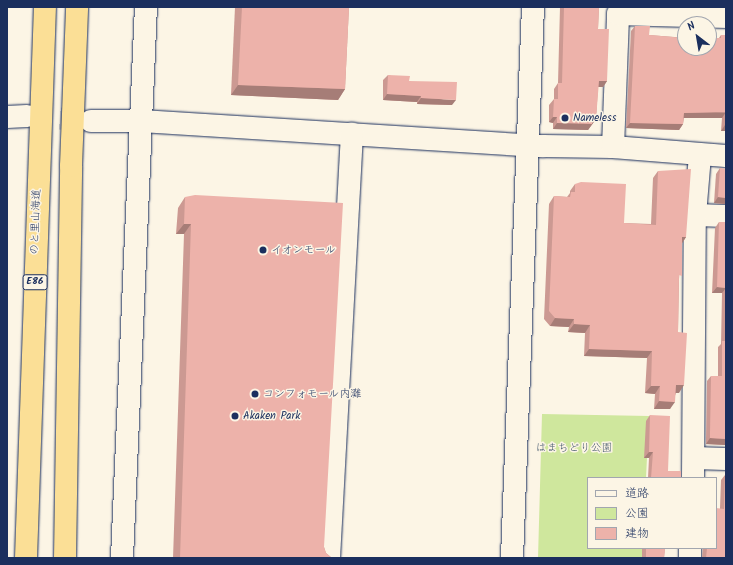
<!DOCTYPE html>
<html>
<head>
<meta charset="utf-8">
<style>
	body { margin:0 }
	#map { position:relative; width:733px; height:565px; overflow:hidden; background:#fcf5e5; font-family:Kalam,"Klee One",sans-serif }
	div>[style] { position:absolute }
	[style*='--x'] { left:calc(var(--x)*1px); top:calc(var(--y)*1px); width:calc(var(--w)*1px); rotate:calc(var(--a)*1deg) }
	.green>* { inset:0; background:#cfe79d }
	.minor-tunnel>* { height:22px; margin-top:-11px; transform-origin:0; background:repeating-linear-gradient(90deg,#cfcdca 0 22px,transparent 0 33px) }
	.roads { filter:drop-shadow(0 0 1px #1b2f5e) drop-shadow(0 0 1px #1b2f5e) }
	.minor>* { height:22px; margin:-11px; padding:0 11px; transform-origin:11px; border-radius:11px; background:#fcf5e5 }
	.highway>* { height:22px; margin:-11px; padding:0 11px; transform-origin:11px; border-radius:11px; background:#fbdf96 }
	.wall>* { inset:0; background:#cc9992 }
	.shaded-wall>* { inset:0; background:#a67d77 }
	.building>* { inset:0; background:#edb2aa }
	.dots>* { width:11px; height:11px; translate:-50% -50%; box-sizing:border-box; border:2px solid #fcf5e5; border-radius:50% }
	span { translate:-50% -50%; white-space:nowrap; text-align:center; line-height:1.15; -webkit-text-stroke:3px #fcf5e5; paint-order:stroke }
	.shield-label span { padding:1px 3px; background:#fcf5e5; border:1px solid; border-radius:3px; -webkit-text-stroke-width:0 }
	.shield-label { font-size:10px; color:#1b2f5e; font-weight:700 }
	.poi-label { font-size:11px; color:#1b2f5e }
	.left { translate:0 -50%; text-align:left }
	.street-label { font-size:11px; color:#1b2f5e }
	.park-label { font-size:11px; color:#3f546b }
	.frame { position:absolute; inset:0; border:8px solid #1b2f5e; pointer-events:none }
	.legend { position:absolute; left:587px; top:477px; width:130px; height:72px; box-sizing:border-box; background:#fcf5e5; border:1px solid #a2a6af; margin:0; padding:5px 7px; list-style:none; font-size:12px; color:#1b2f5e }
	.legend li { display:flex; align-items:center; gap:8px; height:20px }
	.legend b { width:20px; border:1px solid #a2a6af }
	.north { position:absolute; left:677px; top:16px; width:40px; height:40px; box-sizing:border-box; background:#fcf5e5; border:1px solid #a2a6af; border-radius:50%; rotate:329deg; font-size:11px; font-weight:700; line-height:16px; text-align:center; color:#1b2f5e }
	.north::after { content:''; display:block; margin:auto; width:14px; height:18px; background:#1b2f5e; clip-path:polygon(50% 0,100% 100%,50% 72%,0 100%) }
</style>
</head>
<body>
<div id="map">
	<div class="green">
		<i style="clip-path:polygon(542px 414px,649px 416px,646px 478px,588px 478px,588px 548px,644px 548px,643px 558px,538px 558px)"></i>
	</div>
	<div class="minor-tunnel">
		<i style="--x:27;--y:116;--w:64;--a:4.5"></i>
	</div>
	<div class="roads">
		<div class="minor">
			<i style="--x:7;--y:117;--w:20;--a:-3"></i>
			<i style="--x:91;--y:121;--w:50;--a:0"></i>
			<i style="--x:141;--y:121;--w:403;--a:3.6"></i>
			<i style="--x:543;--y:146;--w:70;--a:0.8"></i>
			<i style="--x:613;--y:147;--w:113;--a:4.6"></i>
			<i style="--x:613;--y:147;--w:133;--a:-87.8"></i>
			<i style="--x:618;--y:14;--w:108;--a:1.6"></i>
			<i style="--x:695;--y:215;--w:31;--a:2"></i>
			<i style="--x:694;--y:458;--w:32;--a:2"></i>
			<i style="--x:693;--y:478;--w:263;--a:-89.6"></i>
			<i style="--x:695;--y:215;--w:60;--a:-85.2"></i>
			<i style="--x:122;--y:558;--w:552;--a:-87.51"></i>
			<i style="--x:329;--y:558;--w:425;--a:-86.9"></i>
			<i style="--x:512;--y:558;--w:551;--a:-87.82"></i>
			<i style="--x:690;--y:558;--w:10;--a:-90"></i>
		</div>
		<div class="highway">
			<i style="--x:26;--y:558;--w:551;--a:-88.03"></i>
			<i style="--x:65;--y:558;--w:392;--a:-89.1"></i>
			<i style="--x:71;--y:166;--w:159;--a:-87.8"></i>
		</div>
	</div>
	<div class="wall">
		<i style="clip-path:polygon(235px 7px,349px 7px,345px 89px,338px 100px,231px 95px)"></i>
		<i style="clip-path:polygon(560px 7px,599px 7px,598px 29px,607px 81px,603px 87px,598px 87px,596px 119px,588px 130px,553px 129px,553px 123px,549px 122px,549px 105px,554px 99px,554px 89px,558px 83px)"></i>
		<i style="clip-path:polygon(635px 26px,649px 35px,713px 40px,714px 38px,719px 38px,721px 35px,726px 35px,726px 131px,721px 131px,722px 118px,684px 118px,683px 124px,679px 130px,626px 128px,631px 31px)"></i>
		<i style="clip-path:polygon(388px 75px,409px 81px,452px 105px,417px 104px,417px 102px,383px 100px,383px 80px)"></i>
		<i style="clip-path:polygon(720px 168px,726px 204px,714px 203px,716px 174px)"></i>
		<i style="clip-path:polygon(658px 171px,686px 237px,682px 243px,679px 279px,678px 332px,679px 393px,676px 393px,670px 409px,654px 409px,655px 394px,645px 393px,647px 358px,584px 356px,585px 333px,568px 332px,569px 327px,550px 326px,544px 319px,549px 204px,554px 196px,567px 197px,570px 193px,570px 191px,575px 184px,624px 223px,651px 224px,653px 178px)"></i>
		<i style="clip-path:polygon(185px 197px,324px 547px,326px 553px,332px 558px,173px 558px,184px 234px,176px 234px,178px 208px)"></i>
		<i style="clip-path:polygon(719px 222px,726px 222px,726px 445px,706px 444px,706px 439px,707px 381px,711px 376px,718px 376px,718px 347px,721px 344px,722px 293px,712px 293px,715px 228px)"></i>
		<i style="clip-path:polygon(650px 415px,668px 471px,681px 478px,648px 478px,649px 458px,644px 458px,646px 421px)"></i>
		<i style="clip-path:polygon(725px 475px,726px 558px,702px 558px,703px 548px,716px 548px,720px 508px,721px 480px)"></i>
		<i style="clip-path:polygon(642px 548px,665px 548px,664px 558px,642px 558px)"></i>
	</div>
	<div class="shaded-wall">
		<i style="clip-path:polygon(599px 81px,607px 81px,603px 87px,595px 87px)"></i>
		<i style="clip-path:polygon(238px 85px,345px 89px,338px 100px,231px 95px)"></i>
		<i style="clip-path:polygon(387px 94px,421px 96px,417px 102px,383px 100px)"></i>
		<i style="clip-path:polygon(421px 98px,456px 100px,452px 105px,417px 104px)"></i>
		<i style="clip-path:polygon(726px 112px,722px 118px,680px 118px,684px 113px)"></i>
		<i style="clip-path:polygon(553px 117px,557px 117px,553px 123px,549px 122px)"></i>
		<i style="clip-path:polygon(592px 119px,596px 119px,588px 130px,553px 129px,557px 123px)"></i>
		<i style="clip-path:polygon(630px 123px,683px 124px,679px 130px,626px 128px)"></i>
		<i style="clip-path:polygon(725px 125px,726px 125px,726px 131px,721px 131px)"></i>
		<i style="clip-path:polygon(718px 197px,726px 198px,726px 204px,714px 203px)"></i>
		<i style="clip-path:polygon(184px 224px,191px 224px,184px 234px,176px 234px)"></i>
		<i style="clip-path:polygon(682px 237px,686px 237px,681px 245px)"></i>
		<i style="clip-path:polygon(717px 287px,726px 288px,722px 293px,712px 293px)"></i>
		<i style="clip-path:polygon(555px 318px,574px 319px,569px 327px,550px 326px)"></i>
		<i style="clip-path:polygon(574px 324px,590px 325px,585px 333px,568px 332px)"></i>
		<i style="clip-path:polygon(589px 349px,652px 351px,647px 358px,584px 356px)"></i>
		<i style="clip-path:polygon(676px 385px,684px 385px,679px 393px,671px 393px)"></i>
		<i style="clip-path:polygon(651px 386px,660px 386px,655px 394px,645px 393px)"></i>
		<i style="clip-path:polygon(659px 401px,675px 402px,670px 409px,654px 409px)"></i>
		<i style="clip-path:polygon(710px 438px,726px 439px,726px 445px,706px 444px)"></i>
		<i style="clip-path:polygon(649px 452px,653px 452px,649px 458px,644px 458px)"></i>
	</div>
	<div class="building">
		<i style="clip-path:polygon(242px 7px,349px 7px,345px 89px,238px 85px)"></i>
		<i style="clip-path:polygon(564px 7px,599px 7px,598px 29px,609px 29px,607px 81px,599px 81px,596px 119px,592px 119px,592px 124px,557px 123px,557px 117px,553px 117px,554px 99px,558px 99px,558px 83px,562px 83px)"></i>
		<i style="clip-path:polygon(635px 26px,650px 26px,649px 35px,685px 38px,685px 48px,709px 48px,709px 40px,714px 40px,714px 38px,721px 38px,721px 35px,726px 35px,726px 125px,725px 125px,726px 112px,684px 113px,683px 124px,630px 123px)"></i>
		<i style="clip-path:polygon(388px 75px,410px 76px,409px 81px,457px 82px,456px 100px,421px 98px,421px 96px,387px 94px)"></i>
		<i style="clip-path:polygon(720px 168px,726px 169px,726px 198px,718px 197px)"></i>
		<i style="clip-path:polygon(691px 169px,686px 237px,682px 237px,682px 276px,679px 275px,678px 332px,687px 333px,684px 385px,676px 385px,675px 402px,659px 401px,660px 386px,651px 386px,652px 351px,589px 349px,590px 325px,574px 324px,574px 319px,555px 318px,549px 311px,554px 196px,570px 197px,571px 192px,575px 192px,575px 184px,581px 182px,626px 184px,624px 223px,656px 225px,658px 171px)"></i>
		<i style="clip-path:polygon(195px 195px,343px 203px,324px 547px,326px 553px,332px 558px,180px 558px,191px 224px,184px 224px,185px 197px)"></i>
		<i style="clip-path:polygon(719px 222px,726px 222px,726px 439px,710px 438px,710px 433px,711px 376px,722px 376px,722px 341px,725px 341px,726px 288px,717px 287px)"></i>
		<i style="clip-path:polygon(650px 415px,670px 416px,668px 471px,681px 471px,681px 478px,651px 478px,653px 452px,649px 452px)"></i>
		<i style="clip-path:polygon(725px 475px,726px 475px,726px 558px,706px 558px,707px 548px,716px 548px,716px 508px,724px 509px)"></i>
		<i style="clip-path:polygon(646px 548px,665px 548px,664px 558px,646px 558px)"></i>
	</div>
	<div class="dots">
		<i style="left:565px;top:118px;background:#1b2f5e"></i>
		<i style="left:263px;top:250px;background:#1b2f5e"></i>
		<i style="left:255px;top:394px;background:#1b2f5e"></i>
		<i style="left:235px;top:416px;background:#1b2f5e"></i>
	</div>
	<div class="shield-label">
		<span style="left:35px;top:282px">E86</span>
	</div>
	<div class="poi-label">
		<span class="left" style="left:573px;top:118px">Nameless</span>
		<span class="left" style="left:271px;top:250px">イオンモール</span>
		<span class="left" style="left:263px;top:394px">コンフォモール内灘</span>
		<span class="left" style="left:243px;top:416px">Akaken Park</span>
	</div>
	<div class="street-label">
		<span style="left:36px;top:222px;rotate:-88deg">のと里山海道</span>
	</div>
	<div class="park-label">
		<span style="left:574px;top:448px">はまちどり公園</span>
	</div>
	<div class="frame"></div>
	<ul class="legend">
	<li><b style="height:5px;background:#fcf5e5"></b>道路</li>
	<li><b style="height:11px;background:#cfe79d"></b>公園</li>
	<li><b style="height:11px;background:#edb2aa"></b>建物</li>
	</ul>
	<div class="north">N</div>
</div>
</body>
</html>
